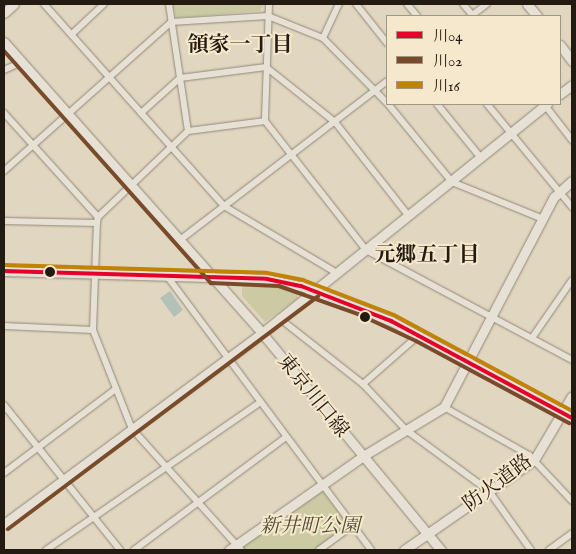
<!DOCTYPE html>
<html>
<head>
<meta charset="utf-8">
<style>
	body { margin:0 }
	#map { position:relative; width:576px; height:554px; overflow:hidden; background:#e1d6bf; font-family:"IM FELL English","Noto Serif JP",serif }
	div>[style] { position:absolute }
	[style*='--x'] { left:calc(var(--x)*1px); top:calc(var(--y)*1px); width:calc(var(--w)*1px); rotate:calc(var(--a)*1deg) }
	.green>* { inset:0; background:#cbcaa3 }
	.water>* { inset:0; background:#b3c1b9 }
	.roads { filter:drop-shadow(0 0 1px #90887a) drop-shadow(0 0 1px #90887a) }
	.street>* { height:6px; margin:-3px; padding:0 3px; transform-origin:3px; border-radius:3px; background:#e7e1d5 }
	.secondary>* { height:9px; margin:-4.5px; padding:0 4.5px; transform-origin:4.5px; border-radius:4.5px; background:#e7e1d5 }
	.bus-1>* { height:4px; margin:-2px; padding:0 2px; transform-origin:2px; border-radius:2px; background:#e4002b }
	.bus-2>* { height:4px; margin:-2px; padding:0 2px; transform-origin:2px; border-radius:2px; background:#7a4b2a }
	.bus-3>* { height:4px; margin:-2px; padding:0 2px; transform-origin:2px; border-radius:2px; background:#c28304 }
	.dots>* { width:14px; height:14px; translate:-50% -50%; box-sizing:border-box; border:2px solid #f5e8cc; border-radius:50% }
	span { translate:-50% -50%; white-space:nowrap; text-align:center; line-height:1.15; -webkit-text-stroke:4px #f5e8cc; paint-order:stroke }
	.street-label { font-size:20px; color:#231a11 }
	.park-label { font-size:20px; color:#504c36; font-style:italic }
	.neighbourhood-label { font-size:21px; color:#231a11; font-weight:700 }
	.frame { position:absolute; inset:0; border:5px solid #231a11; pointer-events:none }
	.legend { position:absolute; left:386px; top:15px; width:175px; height:90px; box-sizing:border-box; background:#f5e8cc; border:1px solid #a19681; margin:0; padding:6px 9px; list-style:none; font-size:15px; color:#231a11 }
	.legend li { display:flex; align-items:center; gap:10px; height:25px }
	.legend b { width:25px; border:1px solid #a19681 }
</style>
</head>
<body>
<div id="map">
	<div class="green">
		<i style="clip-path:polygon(173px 4px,264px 4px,260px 11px,176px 18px)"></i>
		<i style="clip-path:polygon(246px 283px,295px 288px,298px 298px,265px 322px,242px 296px,242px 287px)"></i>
		<i style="clip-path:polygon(319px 491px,324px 492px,347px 523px,347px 528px,315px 550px,243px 549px,244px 544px)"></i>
	</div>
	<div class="water">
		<i style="clip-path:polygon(170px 291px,183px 310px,174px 317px,160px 298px)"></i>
	</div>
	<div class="roads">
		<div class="street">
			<i style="--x:44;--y:4;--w:271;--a:48.3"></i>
			<i style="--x:224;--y:206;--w:131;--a:30.7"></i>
			<i style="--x:169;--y:4;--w:128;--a:81.5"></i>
			<i style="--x:269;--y:4;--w:117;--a:92"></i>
			<i style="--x:265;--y:121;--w:164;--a:51.9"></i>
			<i style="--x:366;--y:250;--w:234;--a:28.1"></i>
			<i style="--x:356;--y:4;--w:50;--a:51.5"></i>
			<i style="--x:407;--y:4;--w:16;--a:50"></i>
			<i style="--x:463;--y:4;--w:16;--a:50"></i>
			<i style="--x:471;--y:16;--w:20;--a:-37"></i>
			<i style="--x:72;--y:34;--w:44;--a:-43.2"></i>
			<i style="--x:323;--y:38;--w:38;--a:-65"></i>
			<i style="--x:4;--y:70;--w:20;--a:-24"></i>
			<i style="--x:388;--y:104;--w:101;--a:50.6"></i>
			<i style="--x:452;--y:182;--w:98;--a:22.1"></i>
			<i style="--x:437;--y:104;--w:70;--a:50.8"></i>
			<i style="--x:487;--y:104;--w:134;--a:50.5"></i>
			<i style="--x:544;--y:104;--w:46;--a:52.1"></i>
			<i style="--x:4;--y:113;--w:140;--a:47.9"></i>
			<i style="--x:141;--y:113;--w:52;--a:-41.9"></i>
			<i style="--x:180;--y:78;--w:87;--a:-7.3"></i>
			<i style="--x:266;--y:67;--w:88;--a:38.6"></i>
			<i style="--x:335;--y:122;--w:118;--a:51.9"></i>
			<i style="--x:4;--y:171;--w:224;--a:-41.7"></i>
			<i style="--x:171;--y:22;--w:97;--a:-3.5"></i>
			<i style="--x:268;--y:16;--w:59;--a:21.8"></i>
			<i style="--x:323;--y:38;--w:91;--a:45.4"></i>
			<i style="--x:4;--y:221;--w:93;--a:1.2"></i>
			<i style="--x:180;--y:240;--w:261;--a:-37.5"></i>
			<i style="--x:167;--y:276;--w:342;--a:53.3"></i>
			<i style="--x:279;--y:318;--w:107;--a:38.2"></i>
			<i style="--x:363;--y:384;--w:63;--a:46.9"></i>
			<i style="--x:406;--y:430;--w:103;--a:36.3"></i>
			<i style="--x:489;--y:491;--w:72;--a:54.6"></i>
			<i style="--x:4;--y:326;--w:89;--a:2.6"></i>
			<i style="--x:532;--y:338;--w:70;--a:-55.4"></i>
			<i style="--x:363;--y:384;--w:74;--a:-41.2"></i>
			<i style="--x:4;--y:405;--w:186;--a:51.3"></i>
			<i style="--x:444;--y:407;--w:98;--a:29.5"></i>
			<i style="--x:529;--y:455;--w:63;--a:46.9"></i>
			<i style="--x:4;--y:473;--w:140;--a:-36.9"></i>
			<i style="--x:46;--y:550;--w:259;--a:-34.6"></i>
			<i style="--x:134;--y:550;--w:188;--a:-36.6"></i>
			<i style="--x:241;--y:550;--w:163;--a:-132"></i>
			<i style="--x:132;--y:429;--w:106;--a:-111.5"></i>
			<i style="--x:93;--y:330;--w:107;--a:-87.9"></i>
			<i style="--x:97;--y:223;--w:6;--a:-81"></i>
			<i style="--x:98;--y:217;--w:124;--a:-43.7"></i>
			<i style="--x:188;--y:131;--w:78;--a:-7.4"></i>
			<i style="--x:319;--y:550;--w:41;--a:-36"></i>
			<i style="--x:549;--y:550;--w:29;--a:-36"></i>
		</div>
		<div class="secondary">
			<i style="--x:527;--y:4;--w:16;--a:50"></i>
			<i style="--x:4;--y:13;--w:13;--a:-42"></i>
			<i style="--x:4;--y:42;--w:389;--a:48.4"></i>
			<i style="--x:262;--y:333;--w:281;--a:50.5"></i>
			<i style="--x:560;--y:45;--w:20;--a:53"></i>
			<i style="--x:560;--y:94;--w:15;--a:-37"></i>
			<i style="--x:4;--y:271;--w:263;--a:1.7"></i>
			<i style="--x:267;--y:279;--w:35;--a:12"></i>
			<i style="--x:301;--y:286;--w:97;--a:21.3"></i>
			<i style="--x:391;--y:321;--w:205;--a:28.2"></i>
			<i style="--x:4;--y:524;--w:321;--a:-36.5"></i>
			<i style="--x:262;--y:333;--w:366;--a:-38.8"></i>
			<i style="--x:229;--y:550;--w:164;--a:-35"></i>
			<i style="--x:363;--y:456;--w:95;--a:-31.2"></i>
			<i style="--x:444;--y:407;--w:237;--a:-62.4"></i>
			<i style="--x:554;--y:197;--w:24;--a:-42"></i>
			<i style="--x:404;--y:550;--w:158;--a:-34.7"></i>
			<i style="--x:534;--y:460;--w:74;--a:-59.3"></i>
		</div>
	</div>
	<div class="bus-1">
		<i style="--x:4;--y:271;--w:263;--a:1.7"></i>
		<i style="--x:267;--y:279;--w:35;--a:12"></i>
		<i style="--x:301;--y:286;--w:97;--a:21.3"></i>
		<i style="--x:391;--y:321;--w:205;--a:28.2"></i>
	</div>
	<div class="bus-2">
		<i style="--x:4;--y:51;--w:311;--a:48.3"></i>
		<i style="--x:211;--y:283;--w:68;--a:2.5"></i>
		<i style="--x:279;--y:286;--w:84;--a:19.5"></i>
		<i style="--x:358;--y:314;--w:64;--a:25"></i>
		<i style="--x:416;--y:341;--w:174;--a:28.2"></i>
		<i style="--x:8;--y:529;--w:388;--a:-36.9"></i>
	</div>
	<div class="bus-3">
		<i style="--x:4;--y:265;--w:263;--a:1.7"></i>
		<i style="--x:267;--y:273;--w:37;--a:11"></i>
		<i style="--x:303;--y:280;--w:97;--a:21"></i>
		<i style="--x:394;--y:315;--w:202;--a:28.3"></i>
	</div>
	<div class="dots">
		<i style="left:50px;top:272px;background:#231a11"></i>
		<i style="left:365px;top:317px;background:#231a11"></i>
	</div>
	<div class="street-label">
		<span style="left:313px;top:396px;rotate:51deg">東京川口線</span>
		<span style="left:498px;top:483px;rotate:-37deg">防火道路</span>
	</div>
	<div class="park-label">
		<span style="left:310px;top:526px">新井町公園</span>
	</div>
	<div class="neighbourhood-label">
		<span style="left:240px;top:46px">領家一丁目</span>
		<span style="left:427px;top:256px">元郷五丁目</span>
	</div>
	<div class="frame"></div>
	<ul class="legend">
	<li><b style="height:6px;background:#e4002b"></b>川04</li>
	<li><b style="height:6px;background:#7a4b2a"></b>川02</li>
	<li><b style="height:6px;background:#c28304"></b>川16</li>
	</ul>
</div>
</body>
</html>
